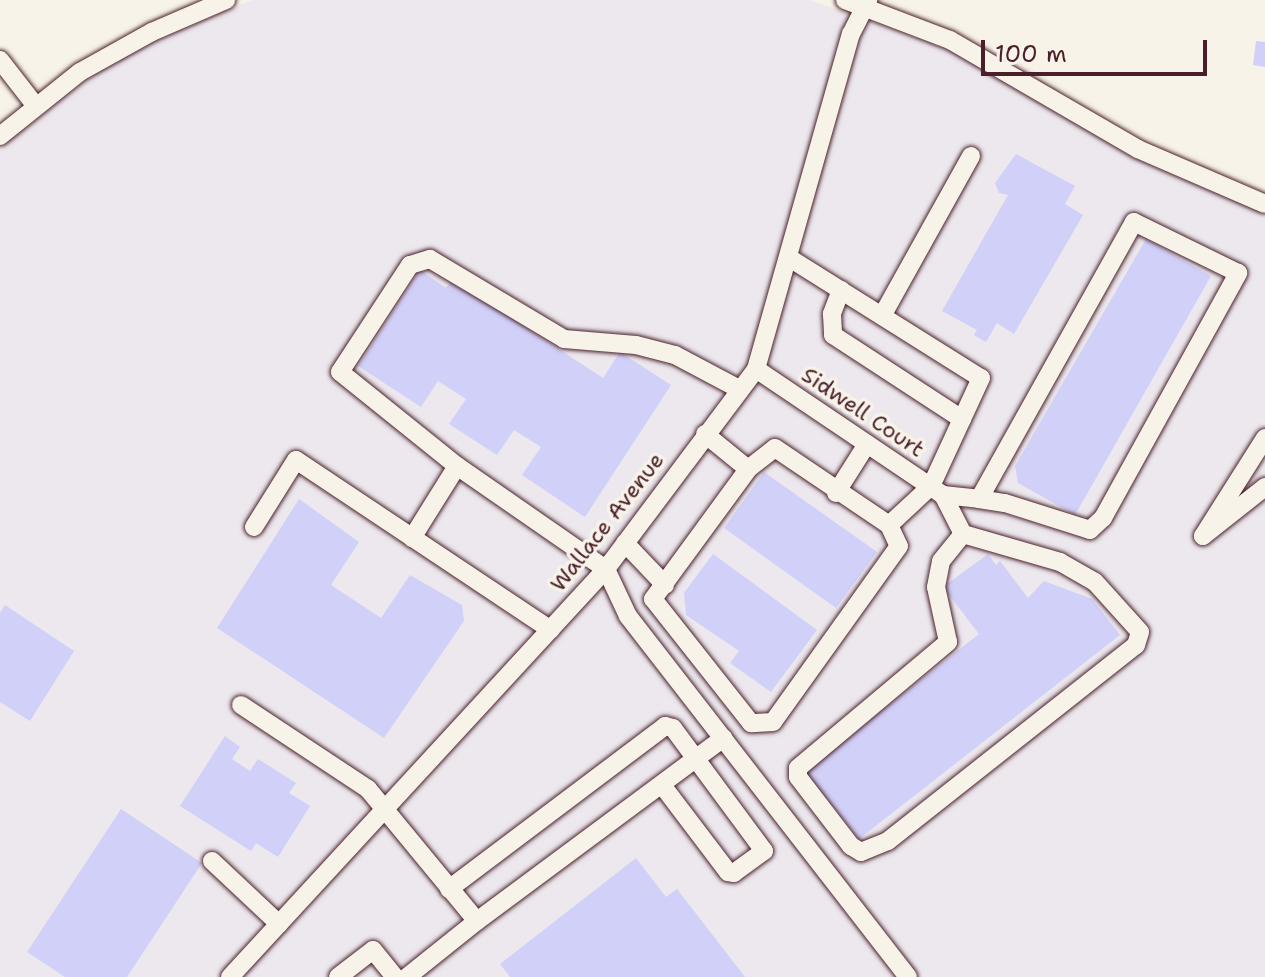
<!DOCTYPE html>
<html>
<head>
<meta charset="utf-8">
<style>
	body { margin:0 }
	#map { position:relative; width:1265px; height:977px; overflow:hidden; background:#f7f3e8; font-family:"Shantell Sans",sans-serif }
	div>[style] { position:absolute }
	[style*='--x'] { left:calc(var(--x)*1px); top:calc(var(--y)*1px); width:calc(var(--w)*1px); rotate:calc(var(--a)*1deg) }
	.built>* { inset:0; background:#ece8ed }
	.building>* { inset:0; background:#d1d0f8 }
	.roads { filter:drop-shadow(0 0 2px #4a1f2b) drop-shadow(0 0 2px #4a1f2b) }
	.minor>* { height:18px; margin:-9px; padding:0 9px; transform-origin:9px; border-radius:9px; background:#f7f3e8 }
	span { translate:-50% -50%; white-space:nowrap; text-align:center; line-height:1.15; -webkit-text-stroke:7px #f7f3e8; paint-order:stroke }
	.street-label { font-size:22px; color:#4a1f2b }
	.scale { position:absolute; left:981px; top:40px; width:226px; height:36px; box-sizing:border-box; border:4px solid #4a1f2b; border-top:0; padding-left:10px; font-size:24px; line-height:28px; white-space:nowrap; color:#4a1f2b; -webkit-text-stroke:6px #f7f3e8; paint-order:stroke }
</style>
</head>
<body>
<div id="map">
	<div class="built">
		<i style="clip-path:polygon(252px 0,810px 0,961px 54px,1203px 188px,1265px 210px,1265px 977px,0 977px,0 148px,116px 58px)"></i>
	</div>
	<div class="building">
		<i style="clip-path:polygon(1256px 41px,1265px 42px,1265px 67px,1253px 65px)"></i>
		<i style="clip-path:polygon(1016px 154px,1075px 186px,1065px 204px,1083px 215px,1014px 334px,997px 323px,986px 342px,974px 335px,977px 330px,942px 311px,1008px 195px,999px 193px,995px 183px)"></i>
		<i style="clip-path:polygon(1146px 239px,1211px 276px,1075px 515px,1018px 483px,1015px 466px)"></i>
		<i style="clip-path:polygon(420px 270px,446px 288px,452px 279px,603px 378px,620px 352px,671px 385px,585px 517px,522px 475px,541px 447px,514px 430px,497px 455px,449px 424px,466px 399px,438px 381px,421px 407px,358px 366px)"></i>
		<i style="clip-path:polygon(764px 472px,877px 552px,836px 608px,724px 528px)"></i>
		<i style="clip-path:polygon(299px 499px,359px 542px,331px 585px,381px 618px,410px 575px,462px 605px,464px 621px,384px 738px,217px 628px)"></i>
		<i style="clip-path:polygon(713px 554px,817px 630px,771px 692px,730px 663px,739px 651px,686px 615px,684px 593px)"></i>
		<i style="clip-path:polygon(988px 554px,996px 565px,1000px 561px,1028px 598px,1044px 581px,1092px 599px,1120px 635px,859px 839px,805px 771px,979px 634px,943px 587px)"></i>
		<i style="clip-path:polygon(5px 605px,74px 651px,30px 721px,0 702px,0 613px)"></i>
		<i style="clip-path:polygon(225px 736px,240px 747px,232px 759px,250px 771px,258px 759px,296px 783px,289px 793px,310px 806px,278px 857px,256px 843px,251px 851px,180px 806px)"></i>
		<i style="clip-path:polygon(121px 809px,202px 863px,127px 977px,65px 977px,27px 952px)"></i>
		<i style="clip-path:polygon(636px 858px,666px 897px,677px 889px,745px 977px,510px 977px,500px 964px)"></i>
	</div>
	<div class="roads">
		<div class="minor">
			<i style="--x:845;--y:0;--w:112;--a:20.9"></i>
			<i style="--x:950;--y:40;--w:217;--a:30.1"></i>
			<i style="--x:1138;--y:149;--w:138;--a:23.4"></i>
			<i style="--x:0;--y:60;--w:57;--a:52.1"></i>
			<i style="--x:0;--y:136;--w:102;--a:-38.7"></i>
			<i style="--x:80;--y:72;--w:82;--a:-29.1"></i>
			<i style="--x:152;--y:32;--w:81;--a:-23.4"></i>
			<i style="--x:791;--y:259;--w:224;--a:32.1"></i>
			<i style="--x:981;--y:378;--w:119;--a:114.8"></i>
			<i style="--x:931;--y:486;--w:57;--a:137.1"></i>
			<i style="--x:841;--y:290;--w:26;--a:111"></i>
			<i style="--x:832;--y:314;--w:21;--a:87"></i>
			<i style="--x:833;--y:335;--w:154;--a:33.1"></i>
			<i style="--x:882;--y:316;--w:183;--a:-60.9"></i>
			<i style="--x:756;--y:369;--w:225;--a:34"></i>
			<i style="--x:943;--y:495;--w:36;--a:6"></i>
			<i style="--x:979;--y:499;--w:26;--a:9"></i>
			<i style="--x:1005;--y:503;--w:89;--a:17.6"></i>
			<i style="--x:1090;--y:530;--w:18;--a:-43"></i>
			<i style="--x:1103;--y:518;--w:280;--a:-61.1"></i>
			<i style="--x:1238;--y:273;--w:116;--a:-153.9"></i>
			<i style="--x:1134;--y:222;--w:317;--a:119.2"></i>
			<i style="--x:705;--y:434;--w:55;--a:39.1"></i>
			<i style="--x:1265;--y:438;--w:116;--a:122.3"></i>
			<i style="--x:1203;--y:536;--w:79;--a:-38.3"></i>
			<i style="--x:775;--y:448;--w:138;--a:34"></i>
			<i style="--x:889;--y:525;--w:23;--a:65"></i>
			<i style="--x:899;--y:546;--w:216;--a:125.6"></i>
			<i style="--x:773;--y:722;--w:22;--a:177"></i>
			<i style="--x:751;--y:723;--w:158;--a:-128.3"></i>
			<i style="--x:653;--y:599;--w:161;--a:-53.8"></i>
			<i style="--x:748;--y:469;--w:34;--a:-38"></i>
			<i style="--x:457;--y:466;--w:150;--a:-141.2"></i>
			<i style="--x:340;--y:372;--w:128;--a:-56.8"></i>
			<i style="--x:410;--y:265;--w:21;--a:-17"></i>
			<i style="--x:430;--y:259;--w:156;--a:30.8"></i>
			<i style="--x:564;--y:339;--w:72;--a:4.8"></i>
			<i style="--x:636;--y:345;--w:40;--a:14.4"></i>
			<i style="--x:675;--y:355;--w:72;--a:28"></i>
			<i style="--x:836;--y:493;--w:58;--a:-57.7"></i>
			<i style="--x:943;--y:495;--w:44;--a:62.9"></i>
			<i style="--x:963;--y:534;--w:101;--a:16.1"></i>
			<i style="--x:1060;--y:562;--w:40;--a:29.7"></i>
			<i style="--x:1095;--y:582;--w:67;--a:48"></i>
			<i style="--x:1140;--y:632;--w:14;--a:107"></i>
			<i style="--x:1136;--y:645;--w:316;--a:141.7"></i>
			<i style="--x:888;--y:841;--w:29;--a:158"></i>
			<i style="--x:861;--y:852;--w:12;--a:-149"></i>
			<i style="--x:851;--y:846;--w:87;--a:-127.5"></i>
			<i style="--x:798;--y:777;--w:9;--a:-90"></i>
			<i style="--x:798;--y:768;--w:196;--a:-40"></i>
			<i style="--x:948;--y:642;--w:56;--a:-102.3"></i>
			<i style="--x:936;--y:587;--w:26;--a:-79"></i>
			<i style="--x:941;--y:561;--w:35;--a:-51"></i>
			<i style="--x:254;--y:527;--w:79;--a:-57.9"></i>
			<i style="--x:296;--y:460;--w:306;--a:33.7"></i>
			<i style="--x:412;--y:538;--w:85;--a:-58"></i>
			<i style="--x:457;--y:466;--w:181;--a:34.7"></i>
			<i style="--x:606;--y:569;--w:52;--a:64.9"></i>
			<i style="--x:628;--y:616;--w:457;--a:52.2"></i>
			<i style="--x:625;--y:543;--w:58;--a:46.4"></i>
			<i style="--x:241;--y:705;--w:152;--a:33.5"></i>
			<i style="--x:368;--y:789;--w:171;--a:50.5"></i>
			<i style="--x:477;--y:921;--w:307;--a:-36.6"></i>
			<i style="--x:212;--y:861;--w:92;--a:43.2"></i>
			<i style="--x:449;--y:889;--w:271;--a:-37"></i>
			<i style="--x:665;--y:726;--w:8;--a:14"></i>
			<i style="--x:673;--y:728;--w:153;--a:53.5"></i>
			<i style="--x:764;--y:851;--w:37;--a:144"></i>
			<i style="--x:734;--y:873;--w:6;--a:-171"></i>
			<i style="--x:728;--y:872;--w:109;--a:-127.2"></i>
			<i style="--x:230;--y:977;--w:555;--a:-47.34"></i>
			<i style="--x:606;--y:569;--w:250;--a:-53.1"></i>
			<i style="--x:756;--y:369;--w:348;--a:-74.2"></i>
			<i style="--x:851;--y:34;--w:38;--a:-63"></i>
			<i style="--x:338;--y:977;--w:44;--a:-37.6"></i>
			<i style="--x:373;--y:950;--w:35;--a:51"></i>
			<i style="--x:407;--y:977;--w:90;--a:-38.7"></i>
		</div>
	</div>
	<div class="street-label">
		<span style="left:863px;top:412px;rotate:34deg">Sidwell Court</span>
		<span style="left:607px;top:522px;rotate:-52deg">Wallace Avenue</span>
	</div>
	<div class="scale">100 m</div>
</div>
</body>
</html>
